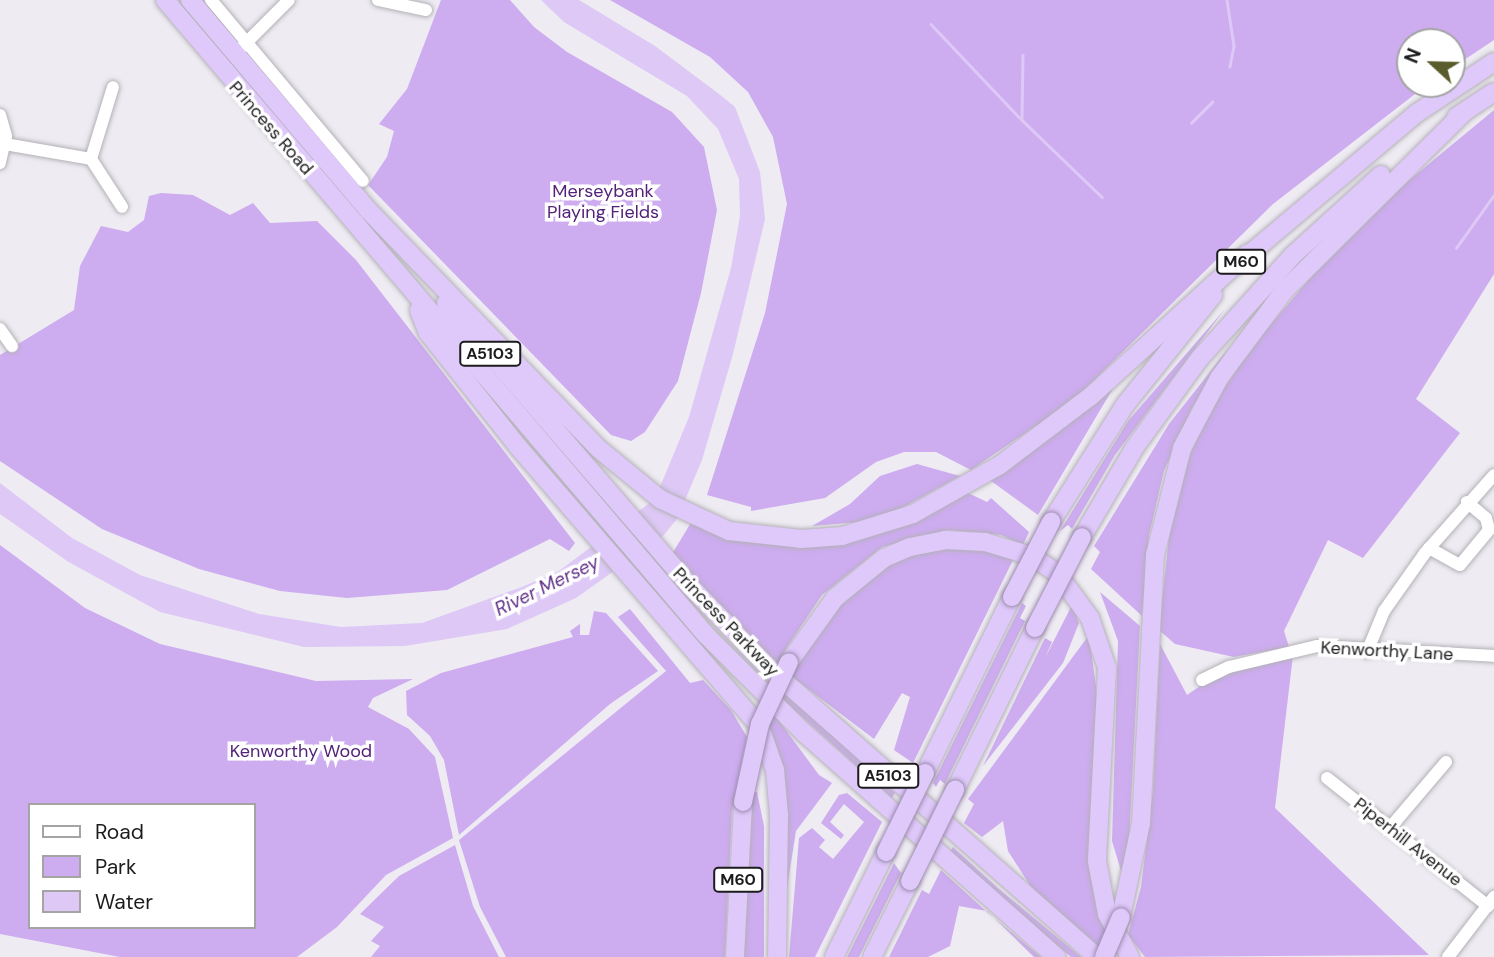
<!DOCTYPE html>
<html>
<head>
<meta charset="utf-8">
<style>
	body { margin:0 }
	#map { position:relative; width:1494px; height:957px; overflow:hidden; background:#eeebf2; font-family:"DM Sans",sans-serif }
	div>[style] { position:absolute }
	[style*='--x'] { left:calc(var(--x)*1px); top:calc(var(--y)*1px); width:calc(var(--w)*1px); rotate:calc(var(--a)*1deg) }
	.green>* { inset:0; background:#cdacf0 }
	.water>* { inset:0; background:#ddc8f6 }
	.stream>* { height:2.5px; margin:-1.25px; padding:0 1.25px; transform-origin:1.25px; border-radius:1.25px; background:#ddc8f6 }
	.roads { filter:drop-shadow(0 0 2px #b3b1b7) drop-shadow(0 0 2px #b3b1b7) }
	.minor>* { height:12px; margin:-6px; padding:0 6px; transform-origin:6px; border-radius:6px; background:#fff }
	.highway>* { height:18px; margin:-9px; padding:0 9px; transform-origin:9px; border-radius:9px; background:#dfc8fa }
	.bridges { filter:drop-shadow(0 0 2px #9b8bad) drop-shadow(0 0 2px #9b8bad) }
	.highway-bridge>* { height:18px; margin:-9px; padding:0 9px; transform-origin:9px; border-radius:9px; background:#dfc8fa }
	span { translate:-50% -50%; white-space:nowrap; text-align:center; line-height:1.15; -webkit-text-stroke:7px #fff; paint-order:stroke }
	.shield-label span { padding:2px 5px; background:#fff; border:2px solid; border-radius:5px; -webkit-text-stroke-width:0 }
	.shield-label { font-size:16px; color:#1c1b1d; font-weight:700 }
	.street-label { font-size:18px; color:#1c1b1d }
	.park-label { font-size:18px; color:#522178 }
	.water-label { font-size:19px; color:#5e2e85; font-style:italic }
	.legend { position:absolute; left:28px; top:803px; width:228px; height:126px; box-sizing:border-box; background:#fff; border:2px solid #a4a4a5; margin:0; padding:9px 12px; list-style:none; font-size:21px; color:#1c1b1d }
	.legend li { display:flex; align-items:center; gap:14px; height:35px }
	.legend b { width:35px; border:2px solid #a4a4a5 }
	.north { position:absolute; left:1396px; top:28px; width:70px; height:70px; box-sizing:border-box; background:#fff; border:2px solid #a4a4a5; border-radius:50%; rotate:292deg; font-size:19px; font-weight:700; line-height:28px; text-align:center; color:#1c1b1d }
	.north::after { content:''; display:block; margin:auto; width:24px; height:32px; background:#5a5d2b; clip-path:polygon(50% 0,100% 100%,50% 72%,0 100%) }
</style>
</head>
<body>
<div id="map">
	<div class="green">
		<i style="clip-path:polygon(441px 0,510px 0,534px 27px,567px 52px,672px 112px,704px 147px,717px 210px,701px 293px,678px 381px,645px 432px,631px 441px,611px 435px,368px 185px,387px 157px,394px 131px,379px 124px,407px 89px)"></i>
		<i style="clip-path:polygon(610px 0,1494px 0,1494px 40px,1452px 68px,1452px 42px,1410px 42px,1410px 84px,1428px 84px,1273px 204px,1074px 400px,971px 470px,936px 452px,904px 452px,876px 462px,825px 498px,751px 511px,751px 507px,707px 495px,765px 313px,787px 204px,773px 137px,748px 92px,710px 57px)"></i>
		<i style="clip-path:polygon(1494px 110px,1494px 274px,1416px 399px,1460px 433px,1363px 558px,1328px 540px,1284px 631px,1289px 647px,1234px 657px,1175px 644px,1159px 630px,1171px 517px,1183px 470px,1212px 406px,1254px 344px,1317px 270px,1407px 182px)"></i>
		<i style="clip-path:polygon(161px 193px,193px 195px,230px 215px,253px 203px,270px 223px,317px 221px,356px 260px,575px 543px,569px 551px,550px 539px,447px 590px,347px 598px,280px 591px,199px 569px,102px 529px,0 461px,0 355px,74px 310px,80px 266px,101px 226px,128px 232px,144px 220px,149px 196px)"></i>
		<i style="clip-path:polygon(1225px 309px,1115px 455px,1072px 529px,1068px 525px,1060px 531px,1128px 421px)"></i>
		<i style="clip-path:polygon(1228px 349px,1192px 408px,1164px 471px,1149px 535px,1142px 616px,1091px 569px,1100px 552px,1094px 546px,1169px 424px)"></i>
		<i style="clip-path:polygon(1115px 385px,1038px 515px,987px 478px)"></i>
		<i style="clip-path:polygon(917px 464px,960px 476px,900px 509px,860px 522px,812px 526px,850px 504px,880px 476px)"></i>
		<i style="clip-path:polygon(966px 492px,987px 502px,991px 498px,1029px 532px,1023px 545px,1001px 535px,948px 530px,882px 547px,822px 595px,777px 662px,727px 617px,672px 554px,692px 521px,802px 542px)"></i>
		<i style="clip-path:polygon(evenodd,0 545px,85px 608px,160px 644px,316px 681px,413px 679px,373px 698px,368px 707px,409px 729px,435px 757px,453px 838px,386px 875px,337px 927px,297px 957px,120px 957px,0 934px,0 545px,30px 805px,254px 805px,254px 927px,30px 927px,30px 805px)"></i>
		<i style="clip-path:polygon(943px 547px,975px 547px,1014px 558px,913px 763px,894px 750px,910px 697px,902px 693px,874px 739px,791px 676px,828px 617px,864px 581px,902px 557px)"></i>
		<i style="clip-path:polygon(1100px 592px,1140px 626px,1129px 841px,1122px 874px,1112px 841px,1118px 641px)"></i>
		<i style="clip-path:polygon(1022px 603px,1026px 606px,1020px 618px,1025px 621px,945px 784px,940px 780px,936px 787px,933px 783px)"></i>
		<i style="clip-path:polygon(1072px 605px,1079px 623px,1063px 663px,983px 766px,1045px 638px,1052px 642px,1045px 658px)"></i>
		<i style="clip-path:polygon(630px 609px,690px 683px,703px 680px,731px 710px,747px 737px,732px 810px,725px 957px,506px 957px,480px 907px,459px 840px,666px 671px,618px 617px)"></i>
		<i style="clip-path:polygon(594px 611px,606px 613px,658px 671px,610px 704px,459px 835px,444px 760px,430px 736px,407px 715px,406px 691px,441px 673px,573px 637px,570px 631px,580px 624px,580px 635px,589px 635px)"></i>
		<i style="clip-path:polygon(1089px 635px,1098px 701px,1090px 876px,1106px 929px,1097px 949px,1038px 898px,1008px 851px,1003px 821px,982px 837px,964px 823px,974px 804px,968px 799px)"></i>
		<i style="clip-path:polygon(1160px 644px,1187px 695px,1223px 670px,1293px 655px,1275px 808px,1429px 955px,1145px 957px,1128px 935px,1141px 887px,1153px 790px)"></i>
		<i style="clip-path:polygon(783px 690px,895px 793px,892px 798px,780px 697px)"></i>
		<i style="clip-path:polygon(774px 714px,819px 775px,832px 783px,796px 831px,785px 901px,766px 734px)"></i>
		<i style="clip-path:polygon(757px 792px,764px 826px,764px 957px,743px 957px,751px 793px)"></i>
		<i style="clip-path:polygon(847px 793px,882px 822px,815px 957px,789px 957px,799px 838px,812px 828px,825px 840px,819px 847px,833px 859px,864px 822px,844px 804px,830px 822px,844px 835px,841px 839px,821px 823px,839px 795px)"></i>
		<i style="clip-path:polygon(455px 845px,473px 906px,499px 957px,371px 957px,380px 946px,371px 941px,384px 927px,360px 914px,399px 876px)"></i>
		<i style="clip-path:polygon(953px 847px,998px 888px,1081px 957px,1071px 957px,1020px 914px,950px 852px)"></i>
		<i style="clip-path:polygon(894px 863px,901px 873px,859px 957px,847px 957px)"></i>
		<i style="clip-path:polygon(941px 870px,987px 912px,1041px 957px,1034px 957px,987px 911px,959px 906px,950px 946px,928px 957px,889px 957px,922px 890px,929px 894px)"></i>
	</div>
	<div class="water">
		<i style="clip-path:polygon(541px 0,579px 0,655px 46px,719px 94px,735px 107px,760px 172px,765px 219px,733px 354px,702px 460px,677px 519px,663px 536px,576px 598px,507px 629px,405px 646px,304px 647px,160px 612px,67px 561px,0 514px,0 483px,72px 538px,140px 575px,259px 614px,341px 627px,422px 623px,522px 587px,559px 571px,655px 499px,689px 417px,731px 268px,740px 216px,739px 179px,718px 129px,687px 96px,564px 22px)"></i>
	</div>
	<div class="stream">
		<i style="--x:1227;--y:0;--w:47;--a:81.3"></i>
		<i style="--x:1234;--y:46;--w:21;--a:101"></i>
		<i style="--x:931;--y:24;--w:129;--a:46.6"></i>
		<i style="--x:1023;--y:55;--w:65;--a:90.9"></i>
		<i style="--x:1022;--y:120;--w:111;--a:43.9"></i>
		<i style="--x:1191;--y:123;--w:30;--a:-45"></i>
		<i style="--x:1456;--y:248;--w:65;--a:-54.4"></i>
	</div>
	<div class="roads">
		<div class="minor">
			<i style="--x:211;--y:0;--w:236;--a:50"></i>
			<i style="--x:378;--y:0;--w:49;--a:11.8"></i>
			<i style="--x:242;--y:47;--w:66;--a:-45"></i>
			<i style="--x:0;--y:115;--w:22;--a:74"></i>
			<i style="--x:6;--y:136;--w:28;--a:103"></i>
			<i style="--x:5;--y:144;--w:87;--a:9.9"></i>
			<i style="--x:91;--y:159;--w:57;--a:57.1"></i>
			<i style="--x:91;--y:159;--w:75;--a:-73"></i>
			<i style="--x:0;--y:329;--w:21;--a:55"></i>
			<i style="--x:1429;--y:548;--w:35;--a:29"></i>
			<i style="--x:1460;--y:565;--w:45;--a:-50.4"></i>
			<i style="--x:1489;--y:530;--w:12;--a:-104"></i>
			<i style="--x:1486;--y:518;--w:25;--a:-140"></i>
			<i style="--x:1367;--y:652;--w:44;--a:-67.5"></i>
			<i style="--x:1384;--y:611;--w:71;--a:-54.7"></i>
			<i style="--x:1425;--y:553;--w:104;--a:-48.5"></i>
			<i style="--x:1202;--y:680;--w:30;--a:-26"></i>
			<i style="--x:1229;--y:667;--w:90;--a:-13.4"></i>
			<i style="--x:1317;--y:646;--w:177;--a:3.2"></i>
			<i style="--x:1327;--y:778;--w:206;--a:38.5"></i>
			<i style="--x:1389;--y:829;--w:88;--a:-49.6"></i>
			<i style="--x:1448;--y:957;--w:76;--a:-52.5"></i>
		</div>
		<div class="highway">
			<i style="--x:165;--y:0;--w:834;--a:49.57"></i>
			<i style="--x:706;--y:635;--w:137;--a:45"></i>
			<i style="--x:803;--y:732;--w:339;--a:41.6"></i>
			<i style="--x:190;--y:0;--w:277;--a:49.7"></i>
			<i style="--x:369;--y:211;--w:331;--a:46"></i>
			<i style="--x:599;--y:449;--w:79;--a:39.3"></i>
			<i style="--x:660;--y:499;--w:76;--a:24.9"></i>
			<i style="--x:729;--y:531;--w:72;--a:6.3"></i>
			<i style="--x:801;--y:539;--w:41;--a:-4.2"></i>
			<i style="--x:842;--y:536;--w:74;--a:-17.2"></i>
			<i style="--x:913;--y:514;--w:100;--a:-29.4"></i>
			<i style="--x:1000;--y:465;--w:114;--a:-37.2"></i>
			<i style="--x:1091;--y:396;--w:212;--a:-42.3"></i>
			<i style="--x:1456;--y:117;--w:45;--a:-33.3"></i>
			<i style="--x:1240;--y:262;--w:231;--a:-40.1"></i>
			<i style="--x:1417;--y:113;--w:92;--a:-33.5"></i>
			<i style="--x:446;--y:303;--w:372;--a:49.2"></i>
			<i style="--x:689;--y:585;--w:115;--a:46.1"></i>
			<i style="--x:769;--y:668;--w:437;--a:41.4"></i>
			<i style="--x:419;--y:310;--w:25;--a:69"></i>
			<i style="--x:428;--y:333;--w:148;--a:51.6"></i>
			<i style="--x:520;--y:449;--w:367;--a:49.2"></i>
			<i style="--x:760;--y:727;--w:46;--a:70.8"></i>
			<i style="--x:775;--y:770;--w:45;--a:84.9"></i>
			<i style="--x:779;--y:815;--w:142;--a:90.8"></i>
			<i style="--x:1051;--y:522;--w:138;--a:-57.7"></i>
			<i style="--x:1125;--y:405;--w:141;--a:-51.3"></i>
			<i style="--x:1082;--y:537;--w:104;--a:-59.5"></i>
			<i style="--x:1135;--y:447;--w:110;--a:-53.9"></i>
			<i style="--x:1200;--y:358;--w:139;--a:-47.9"></i>
			<i style="--x:1293;--y:255;--w:119;--a:-42.3"></i>
			<i style="--x:789;--y:662;--w:79;--a:-54.3"></i>
			<i style="--x:835;--y:598;--w:63;--a:-39.2"></i>
			<i style="--x:884;--y:558;--w:28;--a:-23"></i>
			<i style="--x:910;--y:547;--w:36;--a:-11"></i>
			<i style="--x:945;--y:540;--w:40;--a:2.9"></i>
			<i style="--x:985;--y:542;--w:48;--a:16.9"></i>
			<i style="--x:1031;--y:556;--w:31;--a:33"></i>
			<i style="--x:1057;--y:573;--w:56;--a:53.7"></i>
			<i style="--x:1090;--y:618;--w:53;--a:71.2"></i>
			<i style="--x:1107;--y:668;--w:193;--a:93"></i>
			<i style="--x:1097;--y:861;--w:54;--a:79.3"></i>
			<i style="--x:1107;--y:914;--w:49;--a:61.9"></i>
			<i style="--x:925;--y:773;--w:196;--a:-63.7"></i>
			<i style="--x:955;--y:790;--w:181;--a:-63.7"></i>
			<i style="--x:1121;--y:917;--w:96;--a:-78"></i>
			<i style="--x:1141;--y:823;--w:268;--a:-87"></i>
			<i style="--x:1155;--y:555;--w:110;--a:-75.8"></i>
			<i style="--x:1182;--y:448;--w:79;--a:-62.1"></i>
			<i style="--x:1219;--y:378;--w:109;--a:-53.2"></i>
			<i style="--x:1284;--y:291;--w:254;--a:-44.8"></i>
			<i style="--x:735;--y:957;--w:155;--a:-87"></i>
			<i style="--x:834;--y:957;--w:117;--a:-63.7"></i>
			<i style="--x:872;--y:957;--w:85;--a:-63.4"></i>
		</div>
	</div>
	<div class="bridges">
		<div class="highway-bridge">
			<i style="--x:1012;--y:597;--w:85;--a:-62.5"></i>
			<i style="--x:1035;--y:628;--w:102;--a:-62.7"></i>
			<i style="--x:743;--y:802;--w:80;--a:-77.7"></i>
			<i style="--x:760;--y:724;--w:68;--a:-64.9"></i>
			<i style="--x:886;--y:852;--w:88;--a:-63.7"></i>
			<i style="--x:910;--y:881;--w:102;--a:-63.7"></i>
			<i style="--x:1104;--y:957;--w:43;--a:-67"></i>
		</div>
	</div>
	<div class="shield-label">
		<span style="left:1241px;top:262px">M60</span>
		<span style="left:490px;top:354px">A5103</span>
		<span style="left:888px;top:776px">A5103</span>
		<span style="left:738px;top:880px">M60</span>
	</div>
	<div class="street-label">
		<span style="left:271px;top:128px;rotate:49deg">Princess Road</span>
		<span style="left:726px;top:622px;rotate:46deg">Princess Parkway</span>
		<span style="left:1387px;top:651px;rotate:3deg">Kenworthy Lane</span>
		<span style="left:1408px;top:842px;rotate:38deg">Piperhill Avenue</span>
	</div>
	<div class="park-label">
		<span style="left:603px;top:202px">Merseybank<br>Playing Fields</span>
		<span style="left:301px;top:751px">Kenworthy Wood</span>
	</div>
	<div class="water-label">
		<span style="left:547px;top:586px;rotate:-26deg">River Mersey</span>
	</div>
	<ul class="legend">
	<li><b style="height:9px;background:#fff"></b>Road</li>
	<li><b style="height:19px;background:#cdacf0"></b>Park</li>
	<li><b style="height:19px;background:#ddc8f6"></b>Water</li>
	</ul>
	<div class="north">N</div>
</div>
</body>
</html>
